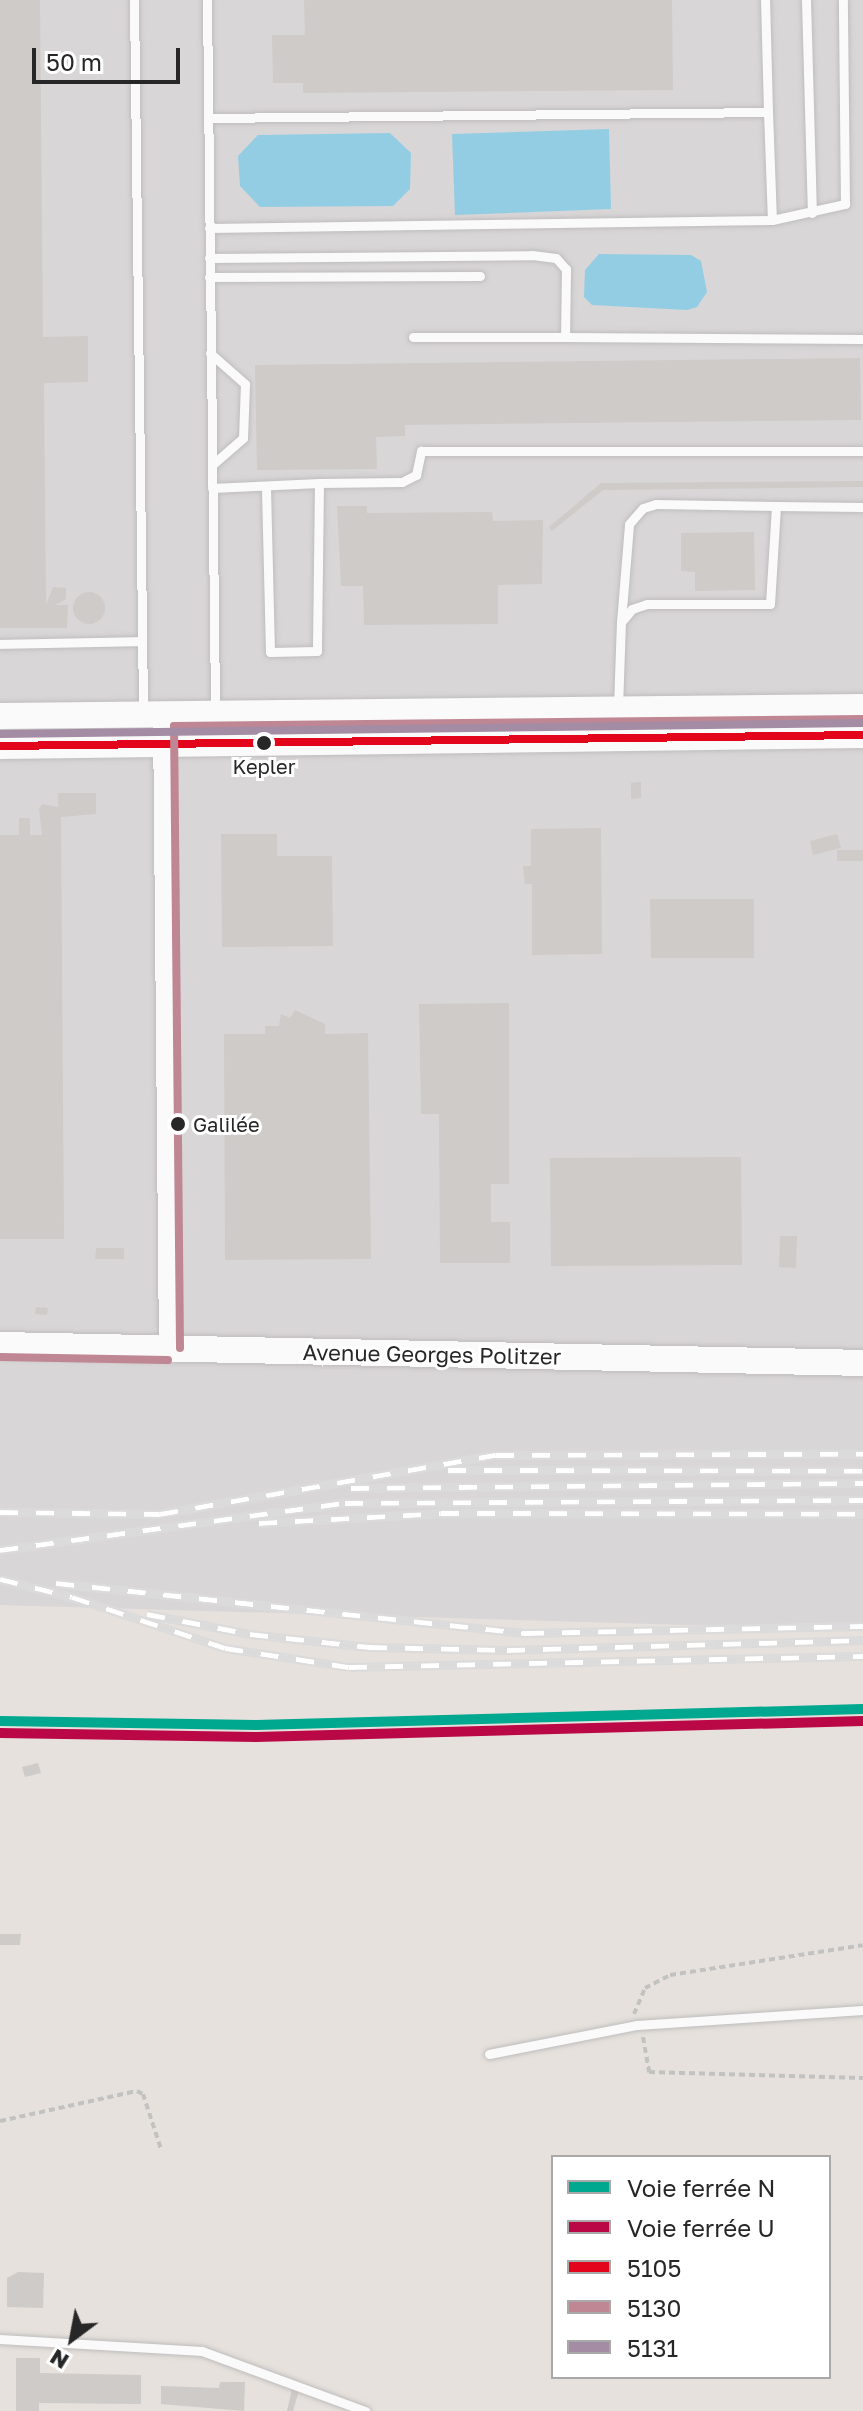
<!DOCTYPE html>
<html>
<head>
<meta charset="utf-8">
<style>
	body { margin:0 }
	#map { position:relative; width:863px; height:2411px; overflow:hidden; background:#e6e1dc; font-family:"Golos Text",sans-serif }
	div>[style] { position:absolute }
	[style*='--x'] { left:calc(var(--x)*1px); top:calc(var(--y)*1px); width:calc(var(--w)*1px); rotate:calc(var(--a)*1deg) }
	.industrial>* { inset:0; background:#d9d6d8 }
	.water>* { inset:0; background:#93cde3 }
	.building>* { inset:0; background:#cecbc8 }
	.round { border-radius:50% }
	.path>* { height:4px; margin-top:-2px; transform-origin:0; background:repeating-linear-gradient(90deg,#c2c2c1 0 6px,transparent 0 10px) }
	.roads { filter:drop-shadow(0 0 2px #bfbdbd) drop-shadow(0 0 2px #bfbdbd) }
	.lane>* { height:9px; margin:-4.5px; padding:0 4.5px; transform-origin:4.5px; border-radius:4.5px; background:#fbfafa }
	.street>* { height:18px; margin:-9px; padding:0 9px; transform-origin:9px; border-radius:9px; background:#fbfafa }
	.secondary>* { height:26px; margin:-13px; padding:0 13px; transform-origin:13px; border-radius:13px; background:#fbfafa }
	.rail>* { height:9px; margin-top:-4.5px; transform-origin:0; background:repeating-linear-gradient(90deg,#fff 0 18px,#dcdbdc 0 36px); box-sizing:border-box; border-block:2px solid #dcdbdc }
	.bus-1>* { height:8px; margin:-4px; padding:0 4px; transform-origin:4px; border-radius:4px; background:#e3051b }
	.bus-2>* { height:8px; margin:-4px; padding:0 4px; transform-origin:4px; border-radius:4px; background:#bf8693 }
	.bus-3>* { height:8px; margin:-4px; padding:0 4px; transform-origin:4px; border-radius:4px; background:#a48ca5 }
	.rail-1>* { height:10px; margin:-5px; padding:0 5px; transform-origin:5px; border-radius:5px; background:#00a88f }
	.rail-2>* { height:10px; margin:-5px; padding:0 5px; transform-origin:5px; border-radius:5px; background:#b90845 }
	.dots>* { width:22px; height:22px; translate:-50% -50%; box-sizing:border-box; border:4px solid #fff; border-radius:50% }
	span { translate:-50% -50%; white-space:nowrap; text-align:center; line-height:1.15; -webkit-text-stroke:6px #fff; paint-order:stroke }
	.bus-label { font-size:20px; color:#272727 }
	.left { translate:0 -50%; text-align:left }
	.street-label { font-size:22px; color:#272727 }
	.legend { position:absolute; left:551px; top:2155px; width:280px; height:224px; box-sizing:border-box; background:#fff; border:2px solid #a9a9a9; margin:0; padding:10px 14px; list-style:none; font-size:24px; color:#272727 }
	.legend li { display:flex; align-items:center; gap:16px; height:40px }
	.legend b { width:40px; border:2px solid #a9a9a9 }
	.north { position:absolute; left:32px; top:2299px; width:80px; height:80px; -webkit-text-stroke:6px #fff; paint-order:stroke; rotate:212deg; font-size:22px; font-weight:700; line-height:32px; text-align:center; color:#272727 }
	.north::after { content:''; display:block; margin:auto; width:28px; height:36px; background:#272727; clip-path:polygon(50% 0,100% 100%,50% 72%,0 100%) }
	.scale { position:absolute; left:32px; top:48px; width:148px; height:36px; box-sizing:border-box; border:4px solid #272727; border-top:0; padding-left:10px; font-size:24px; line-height:28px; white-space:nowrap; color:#272727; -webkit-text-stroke:6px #fff; paint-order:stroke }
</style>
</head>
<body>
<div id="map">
	<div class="industrial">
		<i style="clip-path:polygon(0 0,863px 0,863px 1630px,0 1605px)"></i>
	</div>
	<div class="water">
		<i style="clip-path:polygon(609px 129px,611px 209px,455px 215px,452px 134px)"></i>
		<i style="clip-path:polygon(390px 133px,411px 153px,410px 189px,393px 206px,260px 207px,240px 186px,238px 156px,258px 135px)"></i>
		<i style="clip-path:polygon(599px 254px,691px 255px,701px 261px,707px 292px,697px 307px,687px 310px,592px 305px,584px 297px,585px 270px)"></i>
	</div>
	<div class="building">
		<i style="clip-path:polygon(0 0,40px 0,43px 337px,88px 336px,88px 382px,44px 383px,46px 605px,53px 587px,66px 588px,66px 599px,55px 605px,68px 605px,67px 628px,0 628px)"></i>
		<i style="clip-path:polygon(304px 0,672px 0,673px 90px,303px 93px,303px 83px,273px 83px,272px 35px,305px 35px)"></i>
		<i style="clip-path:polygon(860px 358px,861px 420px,405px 425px,405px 436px,376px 437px,377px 469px,257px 470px,255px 365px)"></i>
		<i style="clip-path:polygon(863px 481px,863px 487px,603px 490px,552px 531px,549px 527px,601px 483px)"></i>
		<i style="clip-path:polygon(337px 506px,367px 506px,367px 513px,492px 512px,493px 521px,543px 520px,542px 584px,498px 585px,498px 624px,364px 625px,363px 586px,341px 586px)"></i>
		<i style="clip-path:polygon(754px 532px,755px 590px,695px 591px,695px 572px,681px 571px,681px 533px)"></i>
		<i class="round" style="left:73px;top:592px;width:32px;height:32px"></i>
		<i style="clip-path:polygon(641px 782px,641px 798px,631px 799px,631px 783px)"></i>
		<i style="clip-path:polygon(58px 793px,96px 793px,96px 814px,61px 817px,64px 1239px,0 1239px,0 835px,19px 835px,19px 818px,30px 818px,30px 835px,42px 835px,39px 809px,42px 804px,58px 807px)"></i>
		<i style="clip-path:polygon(601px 828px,602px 954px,532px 955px,532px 884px,525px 884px,523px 866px,531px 866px,531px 829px)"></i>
		<i style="clip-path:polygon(221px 834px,277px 834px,277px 856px,332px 856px,333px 946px,222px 947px)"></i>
		<i style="clip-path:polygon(837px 834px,841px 848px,813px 855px,810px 841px)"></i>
		<i style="clip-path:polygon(837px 850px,863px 850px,863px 861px,837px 861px)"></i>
		<i style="clip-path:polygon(650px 899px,754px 899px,754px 958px,651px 958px)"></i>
		<i style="clip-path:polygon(509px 1003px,509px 1184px,491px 1184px,491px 1222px,510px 1222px,510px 1263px,440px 1263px,439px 1114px,421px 1114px,419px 1004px)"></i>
		<i style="clip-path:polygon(295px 1010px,325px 1024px,325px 1034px,368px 1033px,371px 1259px,225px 1260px,224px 1034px,265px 1034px,265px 1026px,279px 1026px,281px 1014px,290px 1018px)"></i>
		<i style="clip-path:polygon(741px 1157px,742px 1265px,551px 1266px,550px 1158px)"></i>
		<i style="clip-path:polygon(780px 1236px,797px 1236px,796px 1268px,779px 1267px)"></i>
		<i style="clip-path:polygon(96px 1248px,124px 1248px,124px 1259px,95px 1259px)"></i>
		<i style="clip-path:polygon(36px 1307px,48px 1308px,47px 1315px,35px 1314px)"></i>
		<i style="clip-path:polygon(38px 1763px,41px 1773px,25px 1777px,22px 1767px)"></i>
		<i style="clip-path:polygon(0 1934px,21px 1934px,20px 1945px,0 1945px)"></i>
		<i style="clip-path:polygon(18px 2272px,44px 2273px,43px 2308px,7px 2307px,7px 2278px)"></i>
		<i style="clip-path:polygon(16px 2358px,40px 2358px,40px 2373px,141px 2375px,141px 2404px,39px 2403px,39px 2411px,16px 2411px)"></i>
		<i style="clip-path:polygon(220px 2382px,245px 2382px,244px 2411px,161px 2404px,161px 2386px,219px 2388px)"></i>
		<i style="clip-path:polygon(292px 2389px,299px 2390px,293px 2411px,287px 2411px)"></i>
	</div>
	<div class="path">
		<i style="--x:634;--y:2014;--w:28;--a:-67"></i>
		<i style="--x:645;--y:1988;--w:28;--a:-27"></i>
		<i style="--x:670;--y:1975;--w:195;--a:-8.8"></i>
		<i style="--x:643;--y:2037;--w:36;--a:80"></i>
		<i style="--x:649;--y:2072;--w:214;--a:1.6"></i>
		<i style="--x:0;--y:2121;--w:140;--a:-12.4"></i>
		<i style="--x:137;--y:2091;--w:7;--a:27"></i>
		<i style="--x:143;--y:2094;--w:58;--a:71.9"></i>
	</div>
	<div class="roads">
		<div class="lane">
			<i style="--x:134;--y:0;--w:711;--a:89.27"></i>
			<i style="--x:207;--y:0;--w:710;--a:89.35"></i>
			<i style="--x:806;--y:0;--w:213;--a:88.4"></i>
			<i style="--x:768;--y:112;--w:108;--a:87.9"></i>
			<i style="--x:208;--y:118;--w:560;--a:-0.61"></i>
			<i style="--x:768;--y:112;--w:112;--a:-91.5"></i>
			<i style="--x:209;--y:228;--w:563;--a:-0.81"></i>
			<i style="--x:772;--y:220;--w:75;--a:-12.4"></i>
			<i style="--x:845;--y:204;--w:204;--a:-90.6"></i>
			<i style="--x:209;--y:258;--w:323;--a:-0.5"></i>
			<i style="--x:532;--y:255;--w:24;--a:7"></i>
			<i style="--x:556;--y:258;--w:15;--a:48"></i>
			<i style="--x:566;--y:269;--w:68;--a:90.8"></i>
			<i style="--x:565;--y:337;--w:298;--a:0.4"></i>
			<i style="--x:209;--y:277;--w:271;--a:-0.2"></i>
			<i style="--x:413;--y:337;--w:152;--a:0"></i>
			<i style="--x:210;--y:353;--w:47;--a:41.5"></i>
			<i style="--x:245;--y:384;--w:54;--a:92.1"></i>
			<i style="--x:243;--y:438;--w:41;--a:138.9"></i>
			<i style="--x:319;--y:483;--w:83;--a:-0.7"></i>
			<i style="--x:402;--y:482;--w:16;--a:-27"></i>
			<i style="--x:416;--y:475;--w:25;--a:-78"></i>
			<i style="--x:421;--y:451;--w:442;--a:0"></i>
			<i style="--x:212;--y:488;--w:107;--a:-2.7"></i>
			<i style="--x:319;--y:483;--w:168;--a:90.7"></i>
			<i style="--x:317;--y:651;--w:47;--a:178.8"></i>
			<i style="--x:270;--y:652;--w:166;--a:-91.4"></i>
			<i style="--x:776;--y:506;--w:98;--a:93.5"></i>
			<i style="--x:770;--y:604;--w:123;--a:180"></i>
			<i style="--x:647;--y:604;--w:16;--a:162"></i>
			<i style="--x:632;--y:609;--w:17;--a:130"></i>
			<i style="--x:621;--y:622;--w:98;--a:-85.3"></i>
			<i style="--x:629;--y:524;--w:21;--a:-49"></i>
			<i style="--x:643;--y:508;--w:14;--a:-17"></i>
			<i style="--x:656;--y:504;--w:120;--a:1"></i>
			<i style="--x:776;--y:506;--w:87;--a:0.7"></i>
			<i style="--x:0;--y:644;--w:142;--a:-1.2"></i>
			<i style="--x:618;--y:707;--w:85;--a:-88"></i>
			<i style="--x:489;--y:2054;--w:151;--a:-11.1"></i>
			<i style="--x:637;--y:2025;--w:226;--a:-3.8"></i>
			<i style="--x:0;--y:2339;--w:202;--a:3.4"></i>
			<i style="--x:202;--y:2351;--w:174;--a:20.2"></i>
		</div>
		<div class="street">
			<i style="--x:162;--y:714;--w:634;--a:89.46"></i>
		</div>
		<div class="secondary">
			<i style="--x:0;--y:716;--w:863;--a:-0.6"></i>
			<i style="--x:0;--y:746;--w:863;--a:-0.73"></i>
			<i style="--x:0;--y:1345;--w:863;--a:1.19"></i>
		</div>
	</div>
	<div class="rail">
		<i style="--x:448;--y:1470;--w:415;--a:0.1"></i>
		<i style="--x:351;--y:1488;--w:512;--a:-0.56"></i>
		<i style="--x:0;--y:1512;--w:160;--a:0.7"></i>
		<i style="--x:160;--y:1514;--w:341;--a:-10"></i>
		<i style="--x:496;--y:1455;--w:367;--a:-0.2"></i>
		<i style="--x:259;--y:1523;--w:182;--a:-3.1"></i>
		<i style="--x:441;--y:1513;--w:422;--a:0.1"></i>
		<i style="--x:0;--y:1550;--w:348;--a:-7.8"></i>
		<i style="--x:345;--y:1503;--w:518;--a:-0.33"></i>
		<i style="--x:0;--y:1579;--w:74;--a:14"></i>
		<i style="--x:72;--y:1597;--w:161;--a:18.4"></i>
		<i style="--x:225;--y:1648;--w:125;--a:8.7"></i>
		<i style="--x:349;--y:1667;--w:514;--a:-1.23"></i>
		<i style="--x:56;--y:1583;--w:473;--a:6.1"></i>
		<i style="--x:526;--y:1633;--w:337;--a:-1.2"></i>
		<i style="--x:147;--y:1614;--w:105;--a:11"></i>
		<i style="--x:250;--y:1634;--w:120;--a:6.2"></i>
		<i style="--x:369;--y:1647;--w:138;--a:1.2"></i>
		<i style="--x:507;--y:1650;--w:356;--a:-1.6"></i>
	</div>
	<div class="bus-1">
		<i style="--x:0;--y:746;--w:863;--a:-0.73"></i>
	</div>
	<div class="bus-2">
		<i style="--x:180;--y:1348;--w:622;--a:-90.55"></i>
		<i style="--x:174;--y:726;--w:689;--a:-0.58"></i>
		<i style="--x:0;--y:1357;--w:168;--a:1"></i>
	</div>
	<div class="bus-3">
		<i style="--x:0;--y:734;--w:863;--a:-0.73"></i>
	</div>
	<div class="rail-1">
		<i style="--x:0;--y:1721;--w:256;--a:0.9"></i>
		<i style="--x:256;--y:1725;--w:607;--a:-1.51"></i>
	</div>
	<div class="rail-2">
		<i style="--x:0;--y:1733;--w:256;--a:0.9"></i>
		<i style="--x:256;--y:1737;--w:607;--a:-1.51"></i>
	</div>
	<div class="dots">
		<i style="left:264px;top:743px;background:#272727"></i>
		<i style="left:178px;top:1124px;background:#272727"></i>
	</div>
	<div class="bus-label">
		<span style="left:264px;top:766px">Kepler</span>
		<span class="left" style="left:193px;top:1124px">Galilée</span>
	</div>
	<div class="street-label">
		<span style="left:432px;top:1354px;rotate:1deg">Avenue Georges Politzer</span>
	</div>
	<ul class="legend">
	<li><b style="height:10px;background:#00a88f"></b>Voie ferrée N</li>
	<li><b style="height:10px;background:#b90845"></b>Voie ferrée U</li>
	<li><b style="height:10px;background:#e3051b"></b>5105</li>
	<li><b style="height:10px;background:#bf8693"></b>5130</li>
	<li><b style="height:10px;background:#a48ca5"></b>5131</li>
	</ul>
	<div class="north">N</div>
	<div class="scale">50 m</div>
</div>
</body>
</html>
